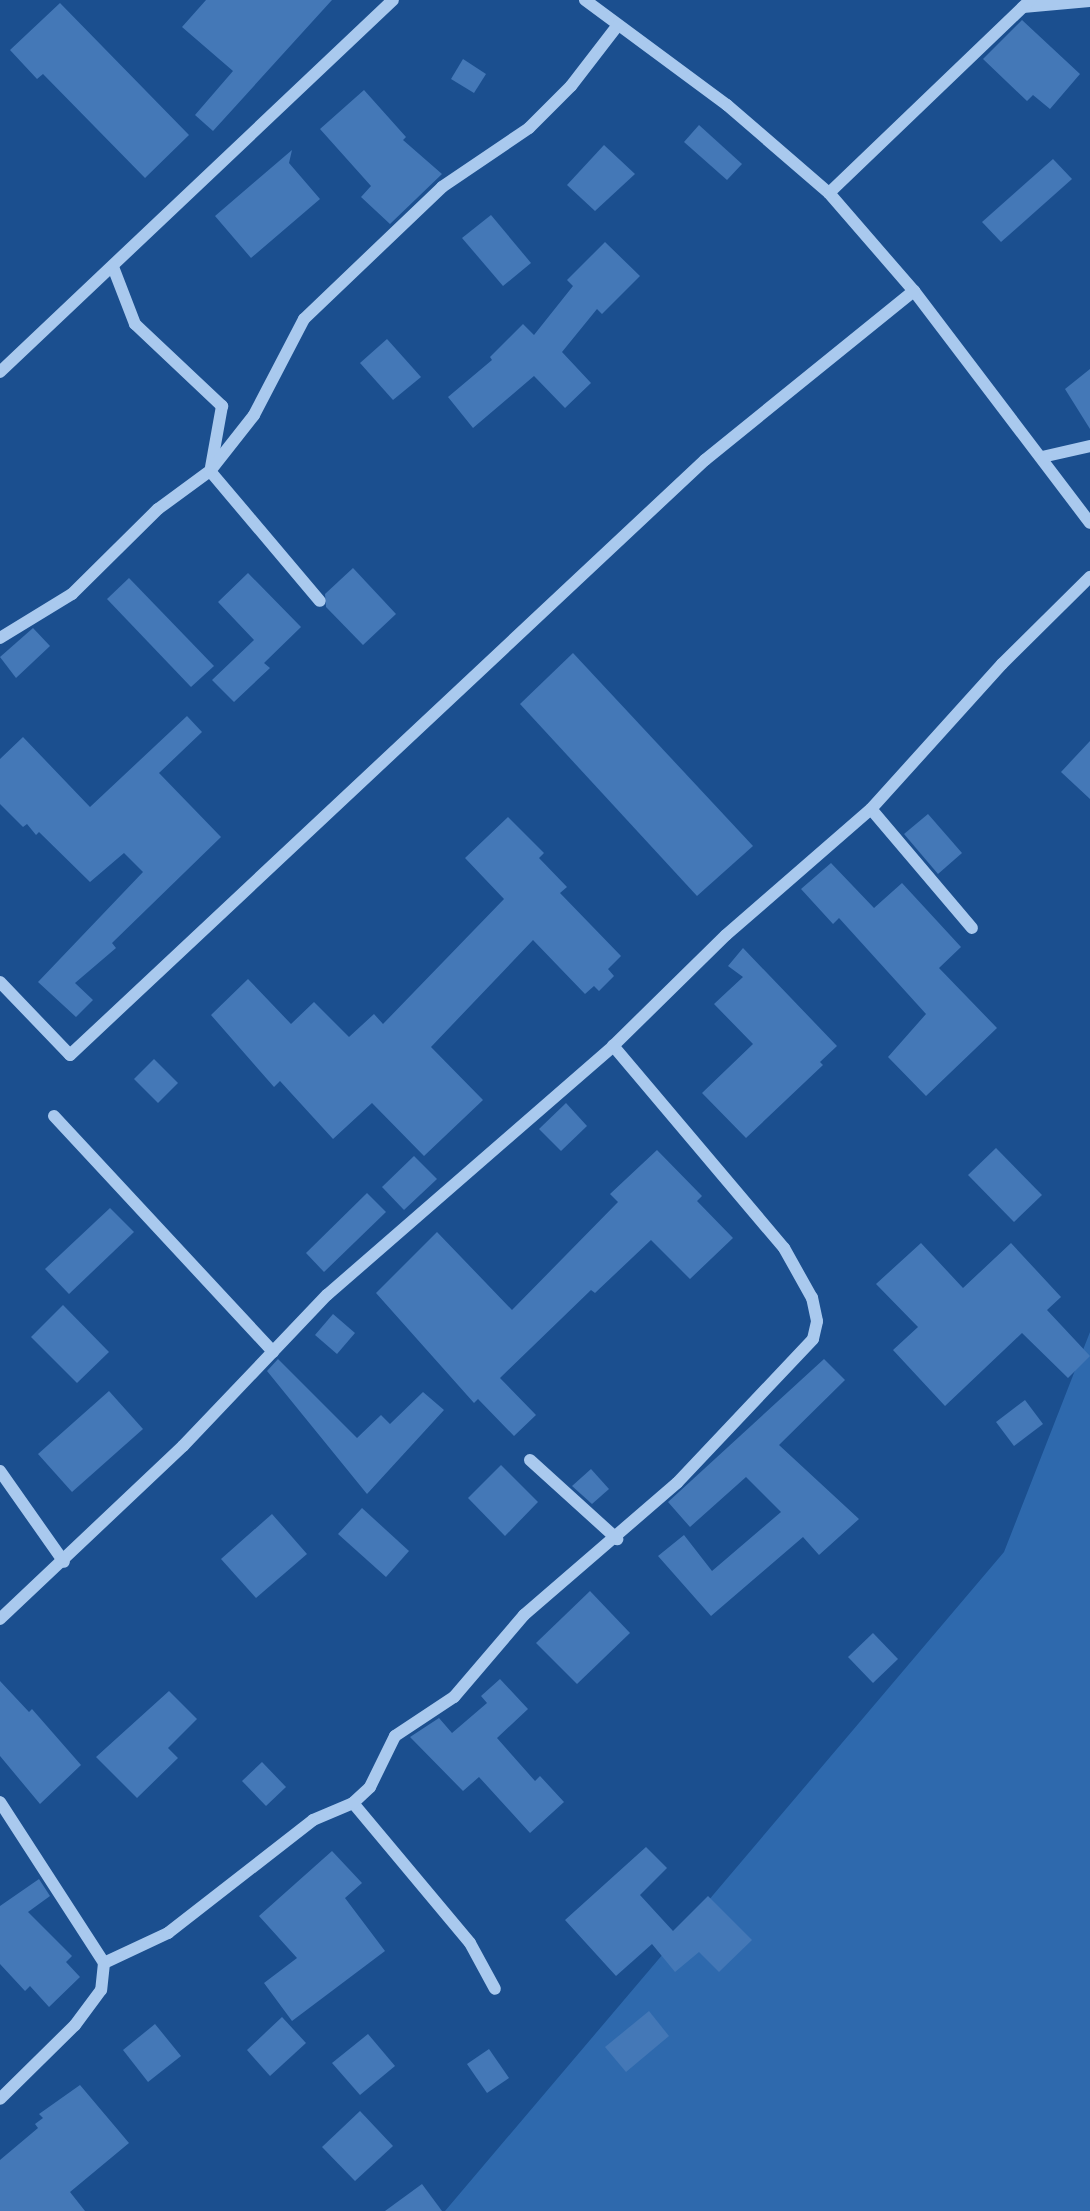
<!DOCTYPE html>
<html>
<head>
<meta charset="utf-8">
<style>
	body { margin:0 }
	#map { position:relative; width:1090px; height:2211px; overflow:hidden; background:#1b4f8f; font-family:"PT Sans",sans-serif }
	div>[style] { position:absolute }
	[style*='--x'] { left:calc(var(--x)*1px); top:calc(var(--y)*1px); width:calc(var(--w)*1px); rotate:calc(var(--a)*1deg) }
	.green>* { inset:0; background:#2e69ad }
	.building>* { inset:0; background:#4478b7 }
	.minor>* { height:12px; margin:-6px; padding:0 6px; transform-origin:6px; border-radius:6px; background:#a9c9ee }
	span { translate:-50% -50%; white-space:nowrap; text-align:center; line-height:1.15; -webkit-text-stroke:7px #1b4f8f; paint-order:stroke }
</style>
</head>
<body>
<div id="map">
	<div class="green">
		<i style="clip-path:polygon(1090px 1332px,1090px 2211px,445px 2211px,1004px 1552px)"></i>
	</div>
	<div class="building">
		<i style="clip-path:polygon(206px 0,332px 0,213px 131px,195px 115px,233px 71px,182px 27px)"></i>
		<i style="clip-path:polygon(60px 3px,189px 135px,145px 178px,43px 74px,37px 79px,10px 50px)"></i>
		<i style="clip-path:polygon(1022px 20px,1080px 74px,1050px 109px,1033px 95px,1027px 101px,983px 59px)"></i>
		<i style="clip-path:polygon(463px 59px,486px 74px,474px 93px,451px 79px)"></i>
		<i style="clip-path:polygon(364px 90px,406px 137px,403px 140px,442px 174px,390px 224px,361px 197px,371px 186px,320px 129px)"></i>
		<i style="clip-path:polygon(699px 125px,742px 164px,727px 180px,684px 142px)"></i>
		<i style="clip-path:polygon(604px 145px,635px 174px,595px 211px,567px 185px)"></i>
		<i style="clip-path:polygon(292px 150px,289px 163px,320px 199px,251px 258px,215px 216px)"></i>
		<i style="clip-path:polygon(1053px 159px,1072px 179px,1001px 242px,982px 222px)"></i>
		<i style="clip-path:polygon(491px 215px,531px 263px,503px 286px,462px 238px)"></i>
		<i style="clip-path:polygon(605px 242px,640px 276px,602px 314px,597px 309px,562px 352px,591px 383px,565px 408px,534px 376px,473px 428px,448px 397px,492px 360px,490px 357px,523px 324px,534px 335px,573px 286px,567px 280px)"></i>
		<i style="clip-path:polygon(387px 339px,421px 377px,393px 400px,360px 363px)"></i>
		<i style="clip-path:polygon(1090px 369px,1090px 429px,1065px 389px)"></i>
		<i style="clip-path:polygon(353px 568px,396px 614px,363px 645px,326px 607px,325px 594px)"></i>
		<i style="clip-path:polygon(248px 573px,301px 627px,264px 663px,270px 668px,234px 702px,212px 680px,254px 640px,218px 602px)"></i>
		<i style="clip-path:polygon(129px 578px,214px 666px,191px 687px,107px 599px)"></i>
		<i style="clip-path:polygon(33px 628px,50px 646px,16px 678px,0 657px)"></i>
		<i style="clip-path:polygon(573px 653px,753px 846px,697px 896px,520px 704px)"></i>
		<i style="clip-path:polygon(187px 716px,202px 732px,159px 773px,221px 837px,112px 943px,116px 948px,75px 983px,93px 1000px,76px 1017px,38px 982px,143px 872px,124px 853px,90px 882px,39px 832px,36px 835px,27px 824px,23px 827px,0 804px,0 759px,23px 737px,90px 807px)"></i>
		<i style="clip-path:polygon(1090px 741px,1090px 799px,1061px 772px)"></i>
		<i style="clip-path:polygon(928px 814px,962px 853px,938px 874px,904px 834px)"></i>
		<i style="clip-path:polygon(508px 817px,544px 853px,539px 858px,567px 887px,560px 893px,621px 956px,608px 969px,614px 976px,599px 991px,594px 986px,585px 994px,533px 940px,431px 1047px,483px 1100px,424px 1156px,372px 1103px,333px 1139px,280px 1081px,274px 1087px,211px 1015px,248px 979px,291px 1024px,314px 1002px,349px 1037px,374px 1014px,383px 1024px,504px 899px,465px 858px)"></i>
		<i style="clip-path:polygon(831px 863px,874px 908px,902px 883px,961px 947px,939px 968px,997px 1028px,926px 1096px,888px 1057px,926px 1014px,839px 918px,833px 924px,801px 889px)"></i>
		<i style="clip-path:polygon(743px 948px,837px 1046px,820px 1062px,823px 1065px,746px 1138px,702px 1093px,753px 1044px,714px 1004px,743px 977px,728px 966px)"></i>
		<i style="clip-path:polygon(154px 1059px,178px 1083px,158px 1103px,134px 1079px)"></i>
		<i style="clip-path:polygon(566px 1103px,587px 1126px,561px 1151px,539px 1129px)"></i>
		<i style="clip-path:polygon(996px 1148px,1042px 1195px,1014px 1222px,968px 1175px)"></i>
		<i style="clip-path:polygon(657px 1150px,702px 1196px,697px 1201px,733px 1238px,690px 1279px,651px 1240px,595px 1293px,591px 1290px,500px 1378px,536px 1415px,514px 1436px,478px 1399px,474px 1403px,376px 1293px,437px 1232px,512px 1310px,618px 1202px,610px 1194px)"></i>
		<i style="clip-path:polygon(414px 1156px,437px 1179px,404px 1210px,382px 1187px)"></i>
		<i style="clip-path:polygon(367px 1193px,386px 1212px,324px 1272px,306px 1253px)"></i>
		<i style="clip-path:polygon(110px 1208px,134px 1232px,69px 1294px,45px 1269px)"></i>
		<i style="clip-path:polygon(921px 1243px,963px 1288px,1011px 1243px,1061px 1297px,1047px 1310px,1090px 1356px,1068px 1378px,1022px 1333px,945px 1406px,893px 1350px,918px 1327px,876px 1284px)"></i>
		<i style="clip-path:polygon(63px 1305px,109px 1352px,77px 1383px,31px 1337px)"></i>
		<i style="clip-path:polygon(333px 1314px,355px 1333px,337px 1354px,315px 1335px)"></i>
		<i style="clip-path:polygon(278px 1359px,357px 1438px,381px 1415px,390px 1424px,423px 1392px,444px 1410px,367px 1494px,267px 1371px)"></i>
		<i style="clip-path:polygon(824px 1359px,845px 1380px,779px 1445px,859px 1519px,819px 1555px,803px 1537px,711px 1616px,658px 1556px,684px 1535px,712px 1571px,781px 1512px,746px 1477px,690px 1527px,668px 1502px)"></i>
		<i style="clip-path:polygon(109px 1391px,143px 1429px,72px 1492px,38px 1454px)"></i>
		<i style="clip-path:polygon(1025px 1400px,1043px 1424px,1014px 1446px,996px 1422px)"></i>
		<i style="clip-path:polygon(501px 1465px,538px 1502px,505px 1536px,468px 1498px)"></i>
		<i style="clip-path:polygon(591px 1469px,609px 1489px,592px 1504px,572px 1486px)"></i>
		<i style="clip-path:polygon(362px 1508px,409px 1551px,386px 1577px,338px 1534px)"></i>
		<i style="clip-path:polygon(272px 1514px,307px 1554px,256px 1598px,221px 1559px)"></i>
		<i style="clip-path:polygon(590px 1591px,630px 1633px,577px 1684px,536px 1643px)"></i>
		<i style="clip-path:polygon(873px 1633px,898px 1659px,873px 1683px,848px 1657px)"></i>
		<i style="clip-path:polygon(500px 1679px,528px 1709px,497px 1738px,535px 1781px,540px 1776px,564px 1802px,530px 1833px,479px 1777px,463px 1791px,410px 1737px,439px 1718px,452px 1733px,487px 1703px,481px 1696px)"></i>
		<i style="clip-path:polygon(0 1681px,29px 1712px,32px 1709px,81px 1765px,40px 1804px,0 1756px)"></i>
		<i style="clip-path:polygon(169px 1691px,197px 1719px,168px 1748px,178px 1758px,137px 1798px,96px 1757px)"></i>
		<i style="clip-path:polygon(262px 1762px,286px 1787px,266px 1806px,242px 1781px)"></i>
		<i style="clip-path:polygon(646px 1847px,667px 1868px,640px 1895px,673px 1931px,708px 1896px,752px 1940px,719px 1972px,699px 1952px,675px 1972px,652px 1944px,616px 1976px,565px 1920px)"></i>
		<i style="clip-path:polygon(332px 1851px,362px 1883px,345px 1898px,385px 1951px,292px 2021px,264px 1983px,297px 1958px,259px 1916px)"></i>
		<i style="clip-path:polygon(39px 1879px,50px 1896px,28px 1912px,72px 1956px,66px 1962px,80px 1977px,49px 2007px,30px 1986px,25px 1991px,0 1964px,0 1906px)"></i>
		<i style="clip-path:polygon(649px 2011px,669px 2036px,626px 2072px,605px 2047px)"></i>
		<i style="clip-path:polygon(282px 2017px,306px 2043px,270px 2076px,247px 2050px)"></i>
		<i style="clip-path:polygon(155px 2024px,181px 2056px,148px 2082px,123px 2050px)"></i>
		<i style="clip-path:polygon(368px 2034px,395px 2066px,360px 2095px,332px 2063px)"></i>
		<i style="clip-path:polygon(489px 2049px,509px 2078px,487px 2093px,467px 2064px)"></i>
		<i style="clip-path:polygon(80px 2085px,129px 2143px,70px 2192px,85px 2211px,0 2211px,0 2160px,38px 2128px,35px 2124px,43px 2118px,39px 2114px)"></i>
		<i style="clip-path:polygon(360px 2111px,393px 2146px,355px 2181px,322px 2147px)"></i>
		<i style="clip-path:polygon(422px 2184px,442px 2211px,385px 2211px)"></i>
	</div>
	<div class="minor">
		<i style="--x:585;--y:0;--w:177;--a:36.5"></i>
		<i style="--x:727;--y:105;--w:135;--a:40.8"></i>
		<i style="--x:829;--y:193;--w:130;--a:49.1"></i>
		<i style="--x:914;--y:291;--w:291;--a:52.8"></i>
		<i style="--x:1023;--y:7;--w:67;--a:-5.1"></i>
		<i style="--x:829;--y:193;--w:279;--a:-43.8"></i>
		<i style="--x:113;--y:267;--w:61;--a:68.9"></i>
		<i style="--x:135;--y:324;--w:120;--a:43.3"></i>
		<i style="--x:222;--y:406;--w:62;--a:100.2"></i>
		<i style="--x:0;--y:372;--w:541;--a:-43.43"></i>
		<i style="--x:1042;--y:457;--w:49;--a:-12.9"></i>
		<i style="--x:210;--y:471;--w:170;--a:49.8"></i>
		<i style="--x:0;--y:638;--w:84;--a:-31.4"></i>
		<i style="--x:72;--y:594;--w:121;--a:-44.7"></i>
		<i style="--x:158;--y:509;--w:64;--a:-36.2"></i>
		<i style="--x:210;--y:471;--w:71;--a:-51.8"></i>
		<i style="--x:254;--y:415;--w:108;--a:-62.5"></i>
		<i style="--x:304;--y:319;--w:191;--a:-43.7"></i>
		<i style="--x:442;--y:187;--w:105;--a:-34.1"></i>
		<i style="--x:529;--y:128;--w:59;--a:-45"></i>
		<i style="--x:571;--y:86;--w:77;--a:-52.4"></i>
		<i style="--x:871;--y:809;--w:156;--a:49.7"></i>
		<i style="--x:0;--y:982;--w:101;--a:46.2"></i>
		<i style="--x:70;--y:1055;--w:870;--a:-43.14"></i>
		<i style="--x:705;--y:460;--w:269;--a:-39"></i>
		<i style="--x:54;--y:1116;--w:322;--a:47.1"></i>
		<i style="--x:530;--y:1460;--w:118;--a:42.2"></i>
		<i style="--x:0;--y:1471;--w:111;--a:54.9"></i>
		<i style="--x:0;--y:1619;--w:252;--a:-43.4"></i>
		<i style="--x:183;--y:1446;--w:209;--a:-46.4"></i>
		<i style="--x:327;--y:1295;--w:379;--a:-41"></i>
		<i style="--x:613;--y:1046;--w:158;--a:-44.5"></i>
		<i style="--x:726;--y:935;--w:192;--a:-41"></i>
		<i style="--x:871;--y:809;--w:195;--a:-47.9"></i>
		<i style="--x:1002;--y:664;--w:124;--a:-44.7"></i>
		<i style="--x:0;--y:1802;--w:192;--a:57.1"></i>
		<i style="--x:104;--y:1963;--w:27;--a:96"></i>
		<i style="--x:101;--y:1990;--w:44;--a:126.6"></i>
		<i style="--x:75;--y:2025;--w:105;--a:135.4"></i>
		<i style="--x:353;--y:1803;--w:182;--a:50.1"></i>
		<i style="--x:470;--y:1943;--w:52;--a:61.5"></i>
		<i style="--x:104;--y:1963;--w:71;--a:-25.1"></i>
		<i style="--x:168;--y:1933;--w:184;--a:-37.9"></i>
		<i style="--x:313;--y:1820;--w:43;--a:-23"></i>
		<i style="--x:353;--y:1803;--w:23;--a:-43"></i>
		<i style="--x:370;--y:1787;--w:57;--a:-63.9"></i>
		<i style="--x:395;--y:1736;--w:71;--a:-33.5"></i>
		<i style="--x:454;--y:1697;--w:108;--a:-49.5"></i>
		<i style="--x:524;--y:1615;--w:202;--a:-40.8"></i>
		<i style="--x:677;--y:1483;--w:198;--a:-46.6"></i>
		<i style="--x:813;--y:1339;--w:18;--a:-77"></i>
		<i style="--x:817;--y:1321;--w:24;--a:-102"></i>
		<i style="--x:812;--y:1298;--w:57;--a:-119.2"></i>
		<i style="--x:784;--y:1248;--w:265;--a:-130.2"></i>
	</div>
</div>
</body>
</html>
